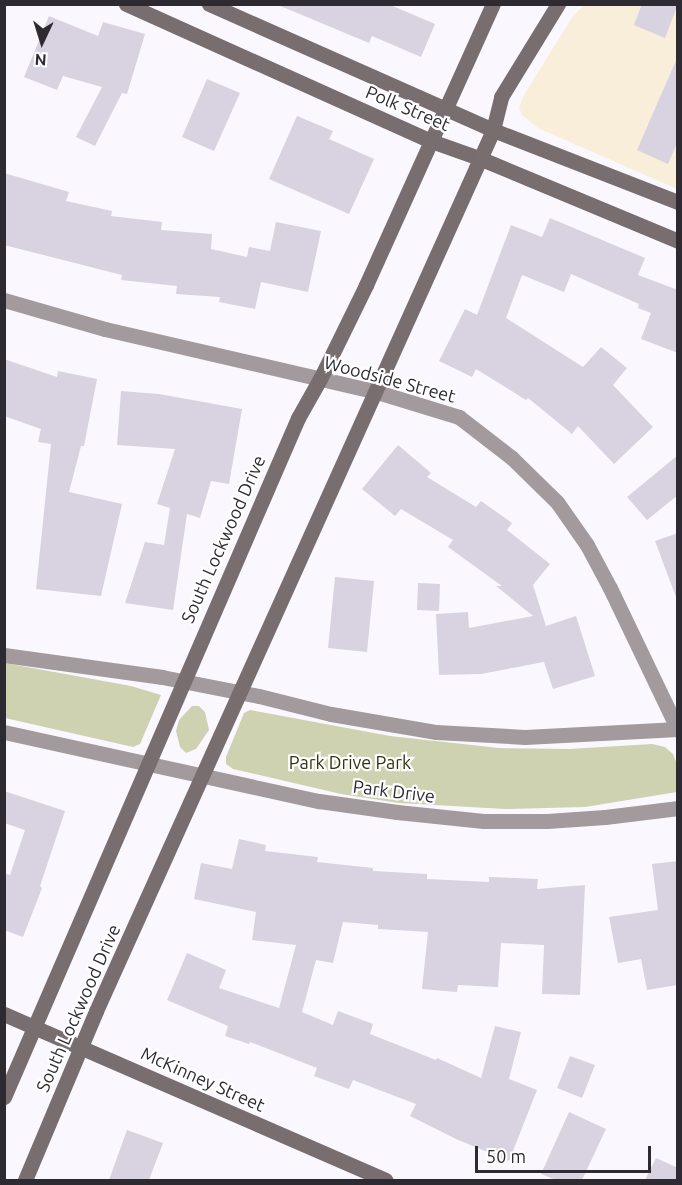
<!DOCTYPE html>
<html>
<head>
<meta charset="utf-8">
<style>
	body { margin:0 }
	#map { position:relative; width:682px; height:1185px; overflow:hidden; background:#faf8fe; font-family:Ubuntu,sans-serif }
	div>[style] { position:absolute }
	[style*='--x'] { left:calc(var(--x)*1px); top:calc(var(--y)*1px); width:calc(var(--w)*1px); rotate:calc(var(--a)*1deg) }
	.commercial>* { inset:0; background:#f9eed9 }
	.green>* { inset:0; background:#ced2b0 }
	.building>* { inset:0; background:#d9d2e0 }
	.street>* { height:15px; margin:-7.5px; padding:0 7.5px; transform-origin:7.5px; border-radius:7.5px; background:#a29a9c }
	.secondary>* { height:15px; margin:-7.5px; padding:0 7.5px; transform-origin:7.5px; border-radius:7.5px; background:#786d6f }
	span { translate:-50% -50%; white-space:nowrap; text-align:center; line-height:1.15; -webkit-text-stroke:4.5px #fff; paint-order:stroke }
	.street-label { font-size:18px; color:#2d2b31 }
	.park-label { font-size:18px; color:#323410 }
	.frame { position:absolute; inset:0; border:6px solid #2d2b31; pointer-events:none }
	.north { position:absolute; left:12px; top:12px; width:60px; height:60px; -webkit-text-stroke:4px #fff; paint-order:stroke; rotate:184deg; font-size:16px; font-weight:700; line-height:24px; text-align:center; color:#2d2b31 }
	.north::after { content:''; display:block; margin:auto; width:21px; height:27px; background:#2d2b31; clip-path:polygon(50% 0,100% 100%,50% 72%,0 100%) }
	.scale { position:absolute; left:475px; top:1146px; width:176px; height:27px; box-sizing:border-box; border:3px solid #2d2b31; border-top:0; padding-left:8px; font-size:18px; line-height:21px; white-space:nowrap; color:#2d2b31; -webkit-text-stroke:4px #fff; paint-order:stroke }
</style>
</head>
<body>
<div id="map">
	<div class="commercial">
		<i style="clip-path:polygon(584px 5px,677px 5px,677px 189px,538px 128px,522px 115px,519px 107px,525px 93px,573px 16px)"></i>
	</div>
	<div class="green">
		<i style="clip-path:polygon(5px 663px,131px 686px,161px 695px,140px 744px,133px 747px,5px 718px)"></i>
		<i style="clip-path:polygon(192px 706px,199px 706px,205px 712px,209px 730px,196px 749px,186px 753px,180px 747px,176px 731px,179px 720px)"></i>
		<i style="clip-path:polygon(250px 710px,390px 736px,499px 748px,569px 749px,652px 744px,665px 747px,673px 754px,677px 764px,677px 792px,585px 807px,505px 809px,399px 803px,341px 794px,233px 769px,226px 764px,226px 757px,244px 713px)"></i>
	</div>
	<div class="building">
		<i style="clip-path:polygon(388px 4px,435px 24px,421px 57px,372px 36px,369px 43px,278px 5px)"></i>
		<i style="clip-path:polygon(642px 4px,678px 4px,665px 38px,634px 25px)"></i>
		<i style="clip-path:polygon(49px 16px,98px 36px,103px 22px,145px 34px,127px 94px,122px 93px,95px 146px,76px 137px,102px 87px,63px 76px,57px 90px,24px 77px)"></i>
		<i style="clip-path:polygon(678px 56px,678px 141px,668px 164px,637px 150px)"></i>
		<i style="clip-path:polygon(207px 79px,240px 93px,214px 151px,182px 137px)"></i>
		<i style="clip-path:polygon(297px 116px,333px 131px,329px 139px,374px 159px,349px 214px,269px 179px)"></i>
		<i style="clip-path:polygon(4px 173px,69px 192px,66px 201px,112px 211px,111px 216px,162px 222px,161px 230px,212px 234px,211px 249px,247px 257px,249px 247px,270px 251px,276px 222px,321px 231px,308px 292px,261px 282px,255px 309px,219px 302px,220px 297px,176px 294px,177px 286px,121px 280px,122px 275px,4px 245px)"></i>
		<i style="clip-path:polygon(550px 218px,645px 258px,638px 275px,678px 290px,678px 353px,641px 339px,651px 313px,638px 308px,639px 304px,571px 274px,564px 292px,522px 275px,506px 318px,583px 367px,601px 347px,627px 368px,613px 385px,653px 427px,614px 464px,578px 426px,572px 434px,528px 398px,526px 400px,476px 369px,472px 377px,439px 361px,465px 309px,477px 315px,511px 225px,542px 237px)"></i>
		<i style="clip-path:polygon(4px 359px,57px 377px,58px 371px,97px 379px,84px 446px,81px 446px,69px 492px,122px 504px,101px 596px,36px 589px,51px 444px,38px 442px,41px 429px,4px 416px)"></i>
		<i style="clip-path:polygon(121px 391px,159px 394px,242px 409px,229px 484px,211px 481px,200px 518px,187px 514px,173px 610px,125px 603px,145px 542px,164px 545px,170px 508px,157px 504px,175px 449px,117px 445px)"></i>
		<i style="clip-path:polygon(398px 445px,431px 473px,427px 477px,476px 507px,481px 501px,512px 523px,507px 530px,550px 564px,533px 585px,546px 626px,576px 616px,595px 676px,553px 689px,544px 662px,481px 674px,439px 675px,436px 614px,468px 612px,469px 628px,533px 616px,496px 586px,502px 586px,448px 547px,453px 540px,401px 509px,395px 516px,362px 489px)"></i>
		<i style="clip-path:polygon(678px 455px,678px 495px,647px 520px,627px 497px)"></i>
		<i style="clip-path:polygon(678px 533px,678px 597px,676px 597px,655px 541px)"></i>
		<i style="clip-path:polygon(335px 577px,374px 581px,367px 652px,328px 648px)"></i>
		<i style="clip-path:polygon(418px 583px,440px 584px,439px 611px,417px 610px)"></i>
		<i style="clip-path:polygon(4px 791px,65px 811px,40px 886px,42px 888px,23px 937px,4px 930px,4px 873px,10px 875px,25px 830px,4px 823px)"></i>
		<i style="clip-path:polygon(239px 839px,266px 845px,265px 851px,318px 857px,317px 862px,373px 868px,373px 871px,427px 874px,427px 879px,489px 882px,489px 877px,538px 879px,537px 889px,585px 885px,580px 995px,542px 994px,544px 945px,501px 943px,498px 987px,458px 985px,457px 992px,422px 989px,428px 932px,378px 929px,378px 925px,343px 922px,333px 963px,316px 960px,302px 1012px,333px 1025px,338px 1011px,373px 1024px,370px 1034px,436px 1060px,437px 1058px,481px 1078px,495px 1026px,521px 1032px,509px 1079px,537px 1090px,509px 1161px,456px 1139px,410px 1116px,416px 1104px,353px 1080px,349px 1089px,314px 1076px,317px 1068px,250px 1042px,249px 1044px,225px 1036px,228px 1026px,167px 1000px,187px 953px,226px 970px,219px 988px,279px 1008px,296px 945px,252px 940px,256px 912px,194px 899px,201px 863px,232px 869px)"></i>
		<i style="clip-path:polygon(678px 861px,678px 985px,647px 990px,641px 959px,618px 963px,609px 917px,658px 910px,652px 864px)"></i>
		<i style="clip-path:polygon(570px 1056px,595px 1065px,582px 1098px,557px 1088px)"></i>
		<i style="clip-path:polygon(569px 1112px,606px 1129px,582px 1180px,556px 1180px,541px 1174px)"></i>
		<i style="clip-path:polygon(127px 1130px,163px 1143px,149px 1180px,109px 1180px)"></i>
		<i style="clip-path:polygon(656px 1158px,678px 1168px,678px 1180px,645px 1180px)"></i>
	</div>
	<div class="street">
		<i style="--x:4;--y:300;--w:105;--a:16"></i>
		<i style="--x:105;--y:329;--w:276;--a:13"></i>
		<i style="--x:374;--y:391;--w:89;--a:17"></i>
		<i style="--x:459;--y:417;--w:67;--a:37.7"></i>
		<i style="--x:512;--y:458;--w:63;--a:44.4"></i>
		<i style="--x:557;--y:502;--w:52;--a:55.1"></i>
		<i style="--x:587;--y:545;--w:49;--a:61.9"></i>
		<i style="--x:610;--y:588;--w:157;--a:64.4"></i>
		<i style="--x:4;--y:655;--w:160;--a:7.9"></i>
		<i style="--x:162;--y:677;--w:99;--a:11.1"></i>
		<i style="--x:259;--y:696;--w:74;--a:14"></i>
		<i style="--x:331;--y:714;--w:107;--a:9.7"></i>
		<i style="--x:436;--y:732;--w:89;--a:3.2"></i>
		<i style="--x:525;--y:737;--w:153;--a:-3"></i>
		<i style="--x:4;--y:732;--w:322;--a:12.4"></i>
		<i style="--x:319;--y:801;--w:79;--a:8"></i>
		<i style="--x:397;--y:812;--w:87;--a:5.9"></i>
		<i style="--x:484;--y:821;--w:63;--a:0"></i>
		<i style="--x:547;--y:821;--w:58;--a:-3.9"></i>
		<i style="--x:605;--y:817;--w:74;--a:-7"></i>
	</div>
	<div class="secondary">
		<i style="--x:126;--y:4;--w:334;--a:24.2"></i>
		<i style="--x:431;--y:141;--w:51;--a:19.5"></i>
		<i style="--x:479;--y:158;--w:216;--a:22.6"></i>
		<i style="--x:209;--y:4;--w:311;--a:23.9"></i>
		<i style="--x:493;--y:130;--w:199;--a:21.3"></i>
		<i style="--x:4;--y:1014;--w:416;--a:23.5"></i>
		<i style="--x:4;--y:1097;--w:740;--a:-66.59"></i>
		<i style="--x:298;--y:418;--w:45;--a:-60.6"></i>
		<i style="--x:320;--y:379;--w:105;--a:-63.9"></i>
		<i style="--x:366;--y:285;--w:308;--a:-65.7"></i>
		<i style="--x:25;--y:1180;--w:183;--a:-67.2"></i>
		<i style="--x:96;--y:1011;--w:966;--a:-65.74"></i>
		<i style="--x:493;--y:130;--w:34;--a:-76"></i>
		<i style="--x:501;--y:97;--w:109;--a:-58.5"></i>
	</div>
	<div class="street-label">
		<span style="left:408px;top:108px;rotate:23deg">Polk Street</span>
		<span style="left:390px;top:379px;rotate:15deg">Woodside Street</span>
		<span style="left:223px;top:539px;rotate:-66deg">South Lockwood Drive</span>
		<span style="left:394px;top:791px;rotate:7deg">Park Drive</span>
		<span style="left:78px;top:1008px;rotate:-66deg">South Lockwood Drive</span>
		<span style="left:203px;top:1079px;rotate:24deg">McKinney Street</span>
	</div>
	<div class="park-label">
		<span style="left:350px;top:762px">Park Drive Park</span>
	</div>
	<div class="frame"></div>
	<div class="north">N</div>
	<div class="scale">50 m</div>
</div>
</body>
</html>
